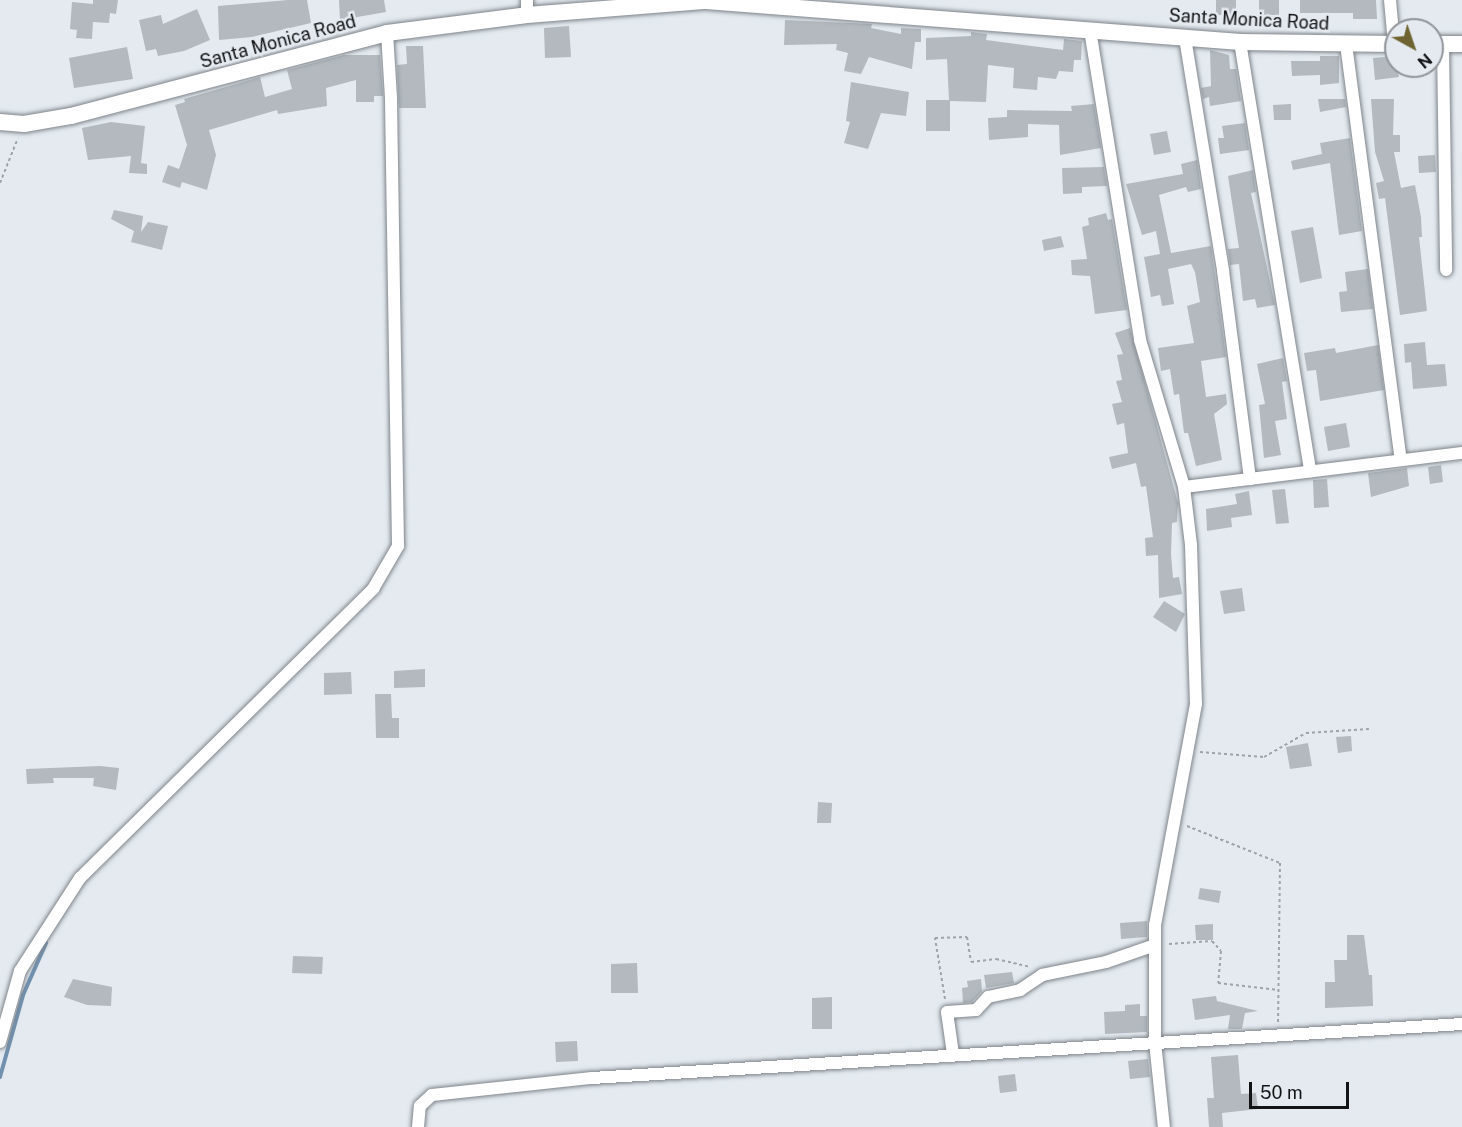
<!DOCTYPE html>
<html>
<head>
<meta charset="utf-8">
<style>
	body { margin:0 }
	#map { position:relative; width:1462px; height:1127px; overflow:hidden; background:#e4eaf0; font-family:"Public Sans",sans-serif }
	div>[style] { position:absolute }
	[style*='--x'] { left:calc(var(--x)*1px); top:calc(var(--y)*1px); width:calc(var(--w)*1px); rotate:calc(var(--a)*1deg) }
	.stream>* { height:4px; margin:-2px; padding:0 2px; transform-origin:2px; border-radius:2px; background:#7191af }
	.building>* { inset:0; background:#b3b9bf }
	.path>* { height:2px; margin-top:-1px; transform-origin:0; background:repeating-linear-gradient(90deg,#9ea3a8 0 3px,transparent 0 6px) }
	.roads { filter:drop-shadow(0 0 2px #7e8489) drop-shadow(0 0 2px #7e8489) }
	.street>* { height:12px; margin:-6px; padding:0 6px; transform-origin:6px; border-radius:6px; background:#fff }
	.secondary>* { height:16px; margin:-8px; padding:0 8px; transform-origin:8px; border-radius:8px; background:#fff }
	span { translate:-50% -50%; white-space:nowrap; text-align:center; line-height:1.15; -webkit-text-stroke:5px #e4eaf0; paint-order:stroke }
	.street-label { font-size:18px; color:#111315 }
	.north { position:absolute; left:1384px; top:18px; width:60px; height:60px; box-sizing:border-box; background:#e4eaf0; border:2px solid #909498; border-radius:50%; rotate:140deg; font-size:16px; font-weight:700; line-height:24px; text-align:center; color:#111315 }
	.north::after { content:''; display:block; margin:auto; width:21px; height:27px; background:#6f6431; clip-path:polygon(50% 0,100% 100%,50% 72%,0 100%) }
	.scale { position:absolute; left:1249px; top:1082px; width:100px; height:27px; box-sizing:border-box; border:3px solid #111315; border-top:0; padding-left:8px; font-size:18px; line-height:21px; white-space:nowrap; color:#111315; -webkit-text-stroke:4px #e4eaf0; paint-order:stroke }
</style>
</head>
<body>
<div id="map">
	<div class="stream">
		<i style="--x:0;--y:1077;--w:85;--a:-74.3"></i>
		<i style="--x:23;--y:995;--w:57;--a:-66.1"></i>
	</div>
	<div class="building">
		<i style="clip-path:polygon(93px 0,118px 0,116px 14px,110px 13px,109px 23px,93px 22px,92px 39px,76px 38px,77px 30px,70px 29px,72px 2px,93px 4px)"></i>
		<i style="clip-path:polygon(288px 0,307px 0,311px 23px,252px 37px,219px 40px,218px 6px)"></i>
		<i style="clip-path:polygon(339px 0,384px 0,386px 12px,340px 20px)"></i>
		<i style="clip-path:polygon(1216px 0,1236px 0,1236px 15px,1216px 15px)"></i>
		<i style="clip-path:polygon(1259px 0,1279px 0,1279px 15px,1259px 15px)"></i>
		<i style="clip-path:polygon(1300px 0,1376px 0,1377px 19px,1353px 19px,1353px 13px,1300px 13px)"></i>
		<i style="clip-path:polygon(197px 9px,210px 40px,184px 51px,158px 56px,156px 49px,146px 51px,139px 20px,161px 15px,163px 24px)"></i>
		<i style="clip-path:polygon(785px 20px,872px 24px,871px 28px,901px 34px,901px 28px,921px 29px,921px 42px,915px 42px,912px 69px,869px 57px,861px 74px,844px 71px,848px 53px,836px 50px,837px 44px,784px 45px)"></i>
		<i style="clip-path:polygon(569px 26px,571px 57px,545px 58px,544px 28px)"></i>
		<i style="clip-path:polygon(971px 32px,987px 34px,986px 40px,1063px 50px,1064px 39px,1082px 41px,1081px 60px,1074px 60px,1073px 72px,1059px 71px,1056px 79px,1038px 77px,1037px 90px,1013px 88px,1014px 68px,988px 65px,986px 102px,950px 101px,950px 131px,926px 131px,926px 100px,949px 100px,947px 59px,926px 60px,926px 38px,971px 36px)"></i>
		<i style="clip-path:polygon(406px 46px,423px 46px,426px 108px,399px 108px,397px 65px,407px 64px)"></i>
		<i style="clip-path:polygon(127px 47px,133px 79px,74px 88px,69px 58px)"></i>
		<i style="clip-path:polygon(1210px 50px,1229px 55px,1230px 69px,1236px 69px,1241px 101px,1210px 106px,1209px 97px,1203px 99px,1201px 88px,1211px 86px)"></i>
		<i style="clip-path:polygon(344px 55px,380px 55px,383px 96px,374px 96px,374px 102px,356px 102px,356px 80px,326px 88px,327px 106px,278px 114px,277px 110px,209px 130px,216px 155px,207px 190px,182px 182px,180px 188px,162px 182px,168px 165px,179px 169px,187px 145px,175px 105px,185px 102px,184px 99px,260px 77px,265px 97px,292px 89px,287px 70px)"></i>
		<i style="clip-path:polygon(1320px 56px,1339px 56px,1339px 83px,1320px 85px,1320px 75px,1292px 76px,1291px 61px,1320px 61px)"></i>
		<i style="clip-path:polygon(1396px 56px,1399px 77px,1375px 80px,1373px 58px)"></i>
		<i style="clip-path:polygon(851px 82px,909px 92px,906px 116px,881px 113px,868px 149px,844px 143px,850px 122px,846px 121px)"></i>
		<i style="clip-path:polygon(1318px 99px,1345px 99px,1346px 107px,1320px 112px)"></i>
		<i style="clip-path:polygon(1371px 99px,1394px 99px,1393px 135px,1400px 135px,1400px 152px,1394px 152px,1401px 188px,1415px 185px,1421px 217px,1422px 237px,1419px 237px,1427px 311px,1400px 315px,1385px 198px,1379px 199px,1376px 183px,1384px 181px,1375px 152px)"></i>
		<i style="clip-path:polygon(1094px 104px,1101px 148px,1060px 155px,1059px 125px,1028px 124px,1028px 137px,989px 140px,988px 118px,1007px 117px,1007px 110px,1072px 111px,1071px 106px)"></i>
		<i style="clip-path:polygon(1291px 104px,1291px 120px,1274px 120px,1273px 105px)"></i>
		<i style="clip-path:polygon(111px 122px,145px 126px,141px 163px,147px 164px,147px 174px,129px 173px,131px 156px,88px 160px,82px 128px)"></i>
		<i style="clip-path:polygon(1245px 123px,1249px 150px,1220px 154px,1218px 138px,1224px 138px,1222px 126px)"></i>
		<i style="clip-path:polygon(1167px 131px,1171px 152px,1154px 155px,1150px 134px)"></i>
		<i style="clip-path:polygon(1350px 138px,1362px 231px,1339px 235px,1330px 163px,1293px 170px,1291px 161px,1322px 154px,1320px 143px)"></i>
		<i style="clip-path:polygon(1435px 155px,1436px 172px,1419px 173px,1418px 156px)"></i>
		<i style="clip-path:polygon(1197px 160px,1201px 189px,1188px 192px,1186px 187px,1159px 195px,1171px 253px,1211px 246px,1214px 268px,1226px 357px,1201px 361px,1206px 397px,1226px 394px,1227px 404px,1214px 414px,1222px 460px,1196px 466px,1188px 433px,1184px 433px,1179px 394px,1174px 395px,1170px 369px,1161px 371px,1158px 348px,1194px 343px,1187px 306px,1200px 302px,1195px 272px,1191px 264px,1168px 269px,1174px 304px,1162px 306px,1160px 295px,1151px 297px,1144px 257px,1160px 254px,1156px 231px,1142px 235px,1126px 184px,1183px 174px,1181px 164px)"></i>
		<i style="clip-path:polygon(1104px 167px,1107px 186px,1082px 187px,1082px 193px,1063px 194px,1062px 168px)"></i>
		<i style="clip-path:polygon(1253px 170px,1256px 192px,1251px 193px,1275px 305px,1257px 308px,1255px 299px,1243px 301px,1239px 264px,1230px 265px,1228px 249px,1239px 248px,1228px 176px)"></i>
		<i style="clip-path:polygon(114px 210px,143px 216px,141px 232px,148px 222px,168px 226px,162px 250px,131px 242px,134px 231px,111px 219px)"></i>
		<i style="clip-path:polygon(1106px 213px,1108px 220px,1112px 219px,1127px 310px,1095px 314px,1090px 276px,1072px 275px,1071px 260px,1087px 259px,1082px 227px,1089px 225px,1088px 218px)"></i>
		<i style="clip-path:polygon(1313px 227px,1322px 278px,1300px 283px,1291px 231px)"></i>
		<i style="clip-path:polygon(1061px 236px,1064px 247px,1044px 251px,1042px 240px)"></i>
		<i style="clip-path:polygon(1368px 269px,1373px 309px,1341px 312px,1339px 292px,1347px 291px,1345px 272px)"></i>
		<i style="clip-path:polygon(1130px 328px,1178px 503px,1177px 522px,1172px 523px,1171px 554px,1173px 578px,1179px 577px,1182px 594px,1159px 598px,1158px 555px,1146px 556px,1145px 538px,1153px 537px,1146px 486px,1141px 487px,1136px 463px,1112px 469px,1109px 457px,1128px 453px,1124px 423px,1117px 425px,1112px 404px,1122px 402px,1116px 381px,1122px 380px,1117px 355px,1123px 354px,1115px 333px)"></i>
		<i style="clip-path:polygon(1425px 342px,1427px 365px,1445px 364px,1447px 386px,1413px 389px,1411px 362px,1405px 363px,1404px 344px)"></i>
		<i style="clip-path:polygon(1378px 345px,1384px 390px,1320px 401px,1316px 370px,1307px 371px,1304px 353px,1335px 348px,1336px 353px)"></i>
		<i style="clip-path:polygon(1283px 358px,1287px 381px,1282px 382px,1287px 419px,1275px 421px,1281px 455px,1264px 458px,1259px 405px,1265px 404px,1257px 364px)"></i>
		<i style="clip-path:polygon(1346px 423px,1350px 447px,1328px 451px,1324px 427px)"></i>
		<i style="clip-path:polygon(1441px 465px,1443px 482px,1430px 484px,1428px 467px)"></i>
		<i style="clip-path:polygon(1407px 468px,1409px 486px,1371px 497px,1368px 473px)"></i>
		<i style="clip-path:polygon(1327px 479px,1329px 507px,1314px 508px,1313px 480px)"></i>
		<i style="clip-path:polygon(1285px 489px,1289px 523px,1276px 524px,1272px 490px)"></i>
		<i style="clip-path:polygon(1249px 491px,1252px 515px,1231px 518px,1232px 527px,1207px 531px,1206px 509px,1237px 504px,1235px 494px)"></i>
		<i style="clip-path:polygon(1242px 588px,1245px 611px,1224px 614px,1220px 591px)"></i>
		<i style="clip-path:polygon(1164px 601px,1185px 614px,1176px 632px,1153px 617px)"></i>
		<i style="clip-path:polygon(425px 669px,425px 687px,394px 688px,394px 671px)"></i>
		<i style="clip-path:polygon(351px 672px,352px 694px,324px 695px,324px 673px)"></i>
		<i style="clip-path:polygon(375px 694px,391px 694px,392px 718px,399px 718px,399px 738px,376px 738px)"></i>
		<i style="clip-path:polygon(1351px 736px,1352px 751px,1338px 753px,1336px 737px)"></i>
		<i style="clip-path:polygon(1308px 743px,1312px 766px,1290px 769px,1286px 747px)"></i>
		<i style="clip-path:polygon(100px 766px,119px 768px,116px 790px,93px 786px,94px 778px,53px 778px,54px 783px,27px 784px,26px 769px)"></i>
		<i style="clip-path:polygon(818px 802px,832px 803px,831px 823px,817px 823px)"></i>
		<i style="clip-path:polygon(1200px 888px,1221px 891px,1219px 903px,1198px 899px)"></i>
		<i style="clip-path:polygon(1147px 921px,1147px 937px,1121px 939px,1120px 923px)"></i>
		<i style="clip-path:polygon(1213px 924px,1213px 940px,1196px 940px,1195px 925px)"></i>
		<i style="clip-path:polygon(1347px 935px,1364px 935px,1369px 975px,1372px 975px,1373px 1006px,1325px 1008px,1325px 982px,1335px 982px,1334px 960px,1347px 960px)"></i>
		<i style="clip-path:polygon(293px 956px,323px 957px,322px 974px,292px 973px)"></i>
		<i style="clip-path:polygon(637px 963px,638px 993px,611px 993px,611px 964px)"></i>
		<i style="clip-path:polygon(1012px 972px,1014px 983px,986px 988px,984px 975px)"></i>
		<i style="clip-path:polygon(73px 979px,112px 987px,111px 1006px,87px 1005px,64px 997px)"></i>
		<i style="clip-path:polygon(981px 979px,982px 991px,972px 1002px,963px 1003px,962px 988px,968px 987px,967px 981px)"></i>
		<i style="clip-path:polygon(1216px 996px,1217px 1001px,1258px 1011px,1245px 1013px,1242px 1029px,1228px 1029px,1230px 1015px,1195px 1020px,1192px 999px)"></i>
		<i style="clip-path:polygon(832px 997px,832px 1029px,812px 1029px,812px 998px)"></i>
		<i style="clip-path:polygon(1140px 1004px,1140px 1016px,1147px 1016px,1147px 1032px,1105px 1034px,1104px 1012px,1125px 1011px,1125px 1005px)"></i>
		<i style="clip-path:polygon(577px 1041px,578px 1061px,556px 1062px,555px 1042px)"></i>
		<i style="clip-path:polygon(1238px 1055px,1241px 1094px,1256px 1093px,1258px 1109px,1222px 1113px,1223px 1127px,1209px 1127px,1207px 1098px,1214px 1098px,1211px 1057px)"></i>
		<i style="clip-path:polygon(1148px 1059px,1150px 1077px,1130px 1079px,1128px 1061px)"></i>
		<i style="clip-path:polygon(1015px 1074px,1017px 1091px,1000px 1093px,998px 1076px)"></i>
	</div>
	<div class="path">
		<i style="--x:0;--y:183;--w:48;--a:-68.2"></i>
		<i style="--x:1200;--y:752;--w:64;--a:4.5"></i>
		<i style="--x:1264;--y:757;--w:48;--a:-29.7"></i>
		<i style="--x:1306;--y:733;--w:63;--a:-3.6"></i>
		<i style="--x:1187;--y:826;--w:100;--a:21.7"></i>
		<i style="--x:1280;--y:863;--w:161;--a:90.7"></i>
		<i style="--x:1169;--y:944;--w:43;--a:-4"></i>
		<i style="--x:1212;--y:941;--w:13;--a:48"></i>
		<i style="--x:1221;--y:951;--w:32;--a:95"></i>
		<i style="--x:1218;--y:983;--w:61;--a:6.5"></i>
		<i style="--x:945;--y:999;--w:62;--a:-99.3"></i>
		<i style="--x:935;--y:938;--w:32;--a:-2"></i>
		<i style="--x:967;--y:937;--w:25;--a:81"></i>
		<i style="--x:971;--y:962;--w:25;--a:-7"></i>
		<i style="--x:996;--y:959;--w:35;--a:13"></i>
	</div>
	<div class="roads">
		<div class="street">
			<i style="--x:1390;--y:0;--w:44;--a:84.8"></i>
			<i style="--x:527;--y:15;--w:15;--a:-90"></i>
			<i style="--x:1090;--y:30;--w:314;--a:80.8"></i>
			<i style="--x:1140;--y:340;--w:153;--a:73.3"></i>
			<i style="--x:1184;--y:487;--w:58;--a:83.1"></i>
			<i style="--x:1191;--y:545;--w:159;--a:88.2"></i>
			<i style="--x:1196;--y:704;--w:225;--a:100.5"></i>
			<i style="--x:1155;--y:925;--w:117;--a:90"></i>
			<i style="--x:1155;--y:1042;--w:85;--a:84"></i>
			<i style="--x:1185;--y:38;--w:236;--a:80.7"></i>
			<i style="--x:1223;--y:271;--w:210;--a:82.6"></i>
			<i style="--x:1240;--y:42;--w:435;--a:80.7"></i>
			<i style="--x:1346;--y:44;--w:419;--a:82.5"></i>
			<i style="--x:1443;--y:44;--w:226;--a:89.2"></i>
			<i style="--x:1184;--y:487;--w:280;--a:-7"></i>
			<i style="--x:0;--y:1042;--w:74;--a:-74.3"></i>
			<i style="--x:20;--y:971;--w:111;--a:-57.2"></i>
			<i style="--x:80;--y:878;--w:412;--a:-44.6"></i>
			<i style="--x:373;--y:589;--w:50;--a:-59.8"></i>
			<i style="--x:398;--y:546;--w:448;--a:-90.9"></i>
			<i style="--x:391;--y:98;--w:65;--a:-93.5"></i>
			<i style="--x:953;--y:1054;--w:42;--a:-98.1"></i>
			<i style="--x:947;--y:1012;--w:29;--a:-4"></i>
			<i style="--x:976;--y:1010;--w:18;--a:-47"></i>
			<i style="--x:988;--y:997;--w:33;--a:-12"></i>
			<i style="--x:1020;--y:990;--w:27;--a:-34"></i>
			<i style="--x:1042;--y:975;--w:65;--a:-11.5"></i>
			<i style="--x:1106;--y:962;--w:52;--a:-19.1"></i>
			<i style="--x:418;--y:1127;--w:21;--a:-85"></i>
			<i style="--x:420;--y:1106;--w:16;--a:-43"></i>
			<i style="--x:432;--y:1095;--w:161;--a:-6.1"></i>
			<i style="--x:592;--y:1078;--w:872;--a:-3.55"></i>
		</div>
		<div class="secondary">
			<i style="--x:1432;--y:44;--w:30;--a:0"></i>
			<i style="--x:0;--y:122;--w:24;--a:5"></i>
			<i style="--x:24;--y:124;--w:48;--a:-9.7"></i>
			<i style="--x:71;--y:116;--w:327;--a:-14.7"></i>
			<i style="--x:387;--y:33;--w:141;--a:-7.3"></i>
			<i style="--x:527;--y:15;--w:180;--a:-4.5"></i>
			<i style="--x:706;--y:1;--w:536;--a:4.39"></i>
			<i style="--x:1240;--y:42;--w:156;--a:0.7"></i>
		</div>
	</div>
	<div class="street-label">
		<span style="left:1249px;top:20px;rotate:3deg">Santa Monica Road</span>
		<span style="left:278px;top:42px;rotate:-15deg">Santa Monica Road</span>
	</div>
	<div class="north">N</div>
	<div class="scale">50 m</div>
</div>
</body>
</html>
